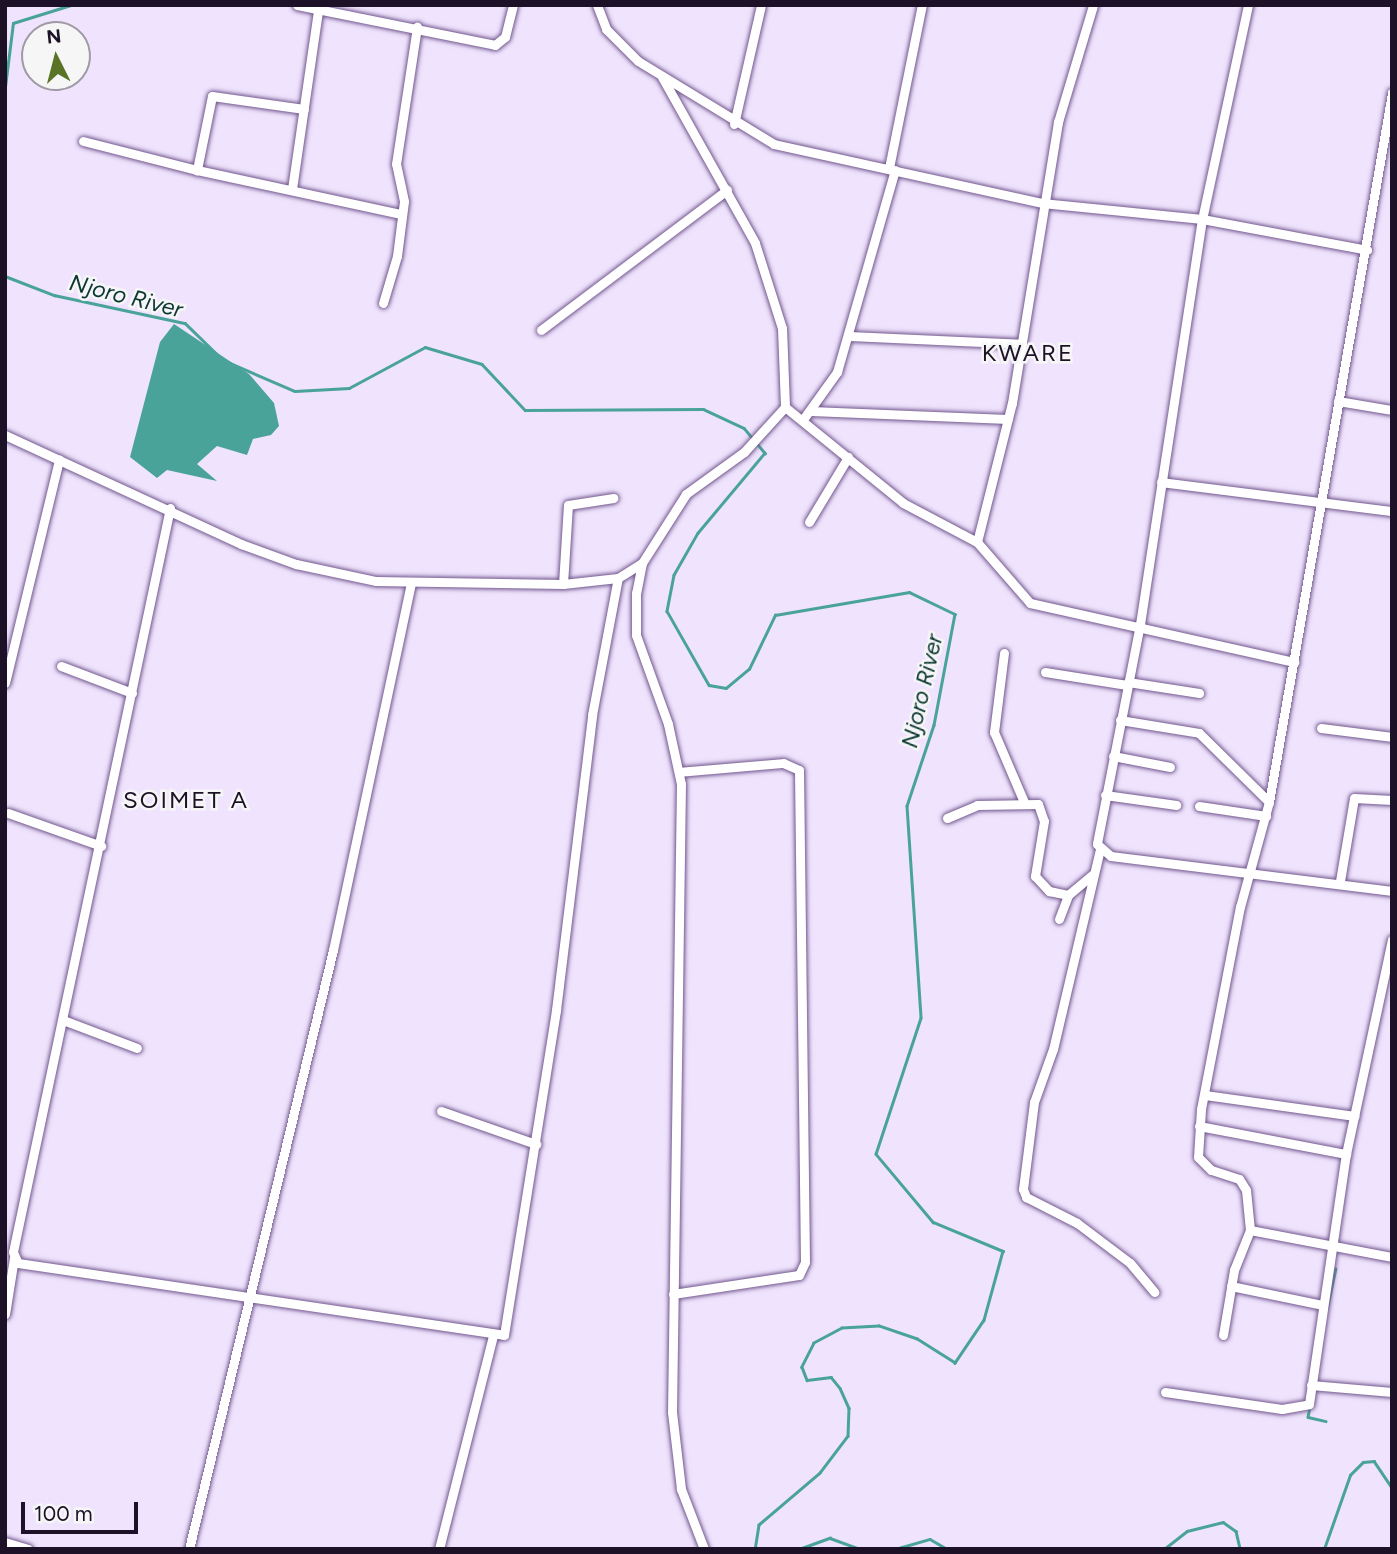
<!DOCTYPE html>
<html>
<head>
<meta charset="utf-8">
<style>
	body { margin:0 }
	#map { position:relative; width:1397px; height:1554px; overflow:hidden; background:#efe3fd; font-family:Figtree,sans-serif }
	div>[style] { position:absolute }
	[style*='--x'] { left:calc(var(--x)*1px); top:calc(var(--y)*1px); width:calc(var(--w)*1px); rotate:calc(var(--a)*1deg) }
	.water>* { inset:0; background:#49a399 }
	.stream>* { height:2.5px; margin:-1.25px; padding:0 1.25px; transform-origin:1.25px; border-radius:1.25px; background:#49a399 }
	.roads { filter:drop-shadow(0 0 2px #72578e) drop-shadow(0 0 2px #72578e) }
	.minor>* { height:9px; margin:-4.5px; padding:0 4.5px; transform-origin:4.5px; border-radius:4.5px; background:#fff }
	span { translate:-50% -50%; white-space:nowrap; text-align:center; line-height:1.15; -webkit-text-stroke:5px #f6f6f6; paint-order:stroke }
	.water-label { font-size:23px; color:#0c3733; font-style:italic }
	.quarter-label { font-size:24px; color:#1c1127; letter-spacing:2px }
	.frame { position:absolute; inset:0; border:7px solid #1c1127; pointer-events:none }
	.north { position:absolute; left:21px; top:21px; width:70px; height:70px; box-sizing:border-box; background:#f6f6f6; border:2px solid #9f9aa3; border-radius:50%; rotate:354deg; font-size:19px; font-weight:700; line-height:28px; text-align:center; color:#1c1127 }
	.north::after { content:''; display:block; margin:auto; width:24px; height:32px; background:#5a7427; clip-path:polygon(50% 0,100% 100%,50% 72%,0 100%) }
	.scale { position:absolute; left:21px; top:1502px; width:117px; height:32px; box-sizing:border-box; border:4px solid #1c1127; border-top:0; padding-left:9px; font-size:21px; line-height:24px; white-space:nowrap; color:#1c1127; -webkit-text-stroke:5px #f6f6f6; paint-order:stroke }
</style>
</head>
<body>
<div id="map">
	<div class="water">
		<i style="clip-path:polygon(174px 324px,249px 374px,274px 403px,279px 426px,271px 435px,253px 439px,247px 455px,217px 446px,197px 464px,217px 481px,167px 470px,157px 478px,130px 457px,160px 342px)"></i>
	</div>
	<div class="stream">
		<i style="--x:5;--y:87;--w:64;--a:-82.9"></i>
		<i style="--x:13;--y:23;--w:61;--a:-17.2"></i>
		<i style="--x:5;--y:276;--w:53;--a:21.2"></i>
		<i style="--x:54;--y:295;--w:134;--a:12.1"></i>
		<i style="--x:185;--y:323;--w:53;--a:44.2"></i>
		<i style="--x:223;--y:360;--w:78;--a:23.3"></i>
		<i style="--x:295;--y:391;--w:54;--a:-3.2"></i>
		<i style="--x:349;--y:388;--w:86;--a:-28.3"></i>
		<i style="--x:425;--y:347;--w:59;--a:16.6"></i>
		<i style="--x:482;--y:364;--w:63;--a:46.9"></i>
		<i style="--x:525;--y:410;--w:178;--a:-0.3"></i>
		<i style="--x:703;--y:409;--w:45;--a:24.9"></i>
		<i style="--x:744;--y:428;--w:33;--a:50"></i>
		<i style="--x:765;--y:453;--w:104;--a:129.9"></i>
		<i style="--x:698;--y:533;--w:48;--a:119.7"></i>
		<i style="--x:674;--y:575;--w:37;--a:101"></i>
		<i style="--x:667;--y:611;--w:85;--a:60.4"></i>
		<i style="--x:709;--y:685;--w:17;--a:10"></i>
		<i style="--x:726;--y:688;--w:30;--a:-40"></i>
		<i style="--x:749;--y:669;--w:60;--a:-64.3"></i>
		<i style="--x:775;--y:615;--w:136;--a:-9.7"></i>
		<i style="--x:909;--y:592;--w:51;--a:25.6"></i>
		<i style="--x:955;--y:614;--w:113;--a:100.7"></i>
		<i style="--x:934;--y:725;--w:85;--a:108.4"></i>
		<i style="--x:907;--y:806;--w:212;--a:86.2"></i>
		<i style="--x:921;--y:1018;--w:143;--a:108.3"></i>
		<i style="--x:876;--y:1154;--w:89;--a:50"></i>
		<i style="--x:933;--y:1222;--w:76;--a:22.5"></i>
		<i style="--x:1003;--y:1251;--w:72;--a:105.4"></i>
		<i style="--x:984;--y:1320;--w:52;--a:124"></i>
		<i style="--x:955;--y:1363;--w:45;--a:-147.7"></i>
		<i style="--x:917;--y:1339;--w:40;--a:-161.1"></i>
		<i style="--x:879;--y:1326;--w:37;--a:177"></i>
		<i style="--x:842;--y:1328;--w:32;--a:152"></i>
		<i style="--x:814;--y:1343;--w:27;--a:117"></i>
		<i style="--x:802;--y:1367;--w:14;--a:69"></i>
		<i style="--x:807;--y:1380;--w:24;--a:-7"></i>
		<i style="--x:831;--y:1377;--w:14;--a:51"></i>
		<i style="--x:840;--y:1388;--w:22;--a:66"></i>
		<i style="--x:849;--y:1408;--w:28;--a:92"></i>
		<i style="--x:848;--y:1436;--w:46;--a:127.1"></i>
		<i style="--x:820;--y:1473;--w:80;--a:139.6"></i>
		<i style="--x:759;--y:1525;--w:24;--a:99"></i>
		<i style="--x:1327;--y:1308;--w:40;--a:-78"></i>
		<i style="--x:1310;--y:1407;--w:10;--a:101"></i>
		<i style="--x:1308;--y:1417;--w:18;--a:13"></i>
		<i style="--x:799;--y:1549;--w:33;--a:-20"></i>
		<i style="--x:830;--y:1538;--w:32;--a:20"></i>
		<i style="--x:895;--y:1549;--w:36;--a:-16"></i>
		<i style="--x:930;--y:1539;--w:20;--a:30"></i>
		<i style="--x:1164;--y:1549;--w:29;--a:-38"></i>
		<i style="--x:1187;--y:1531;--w:37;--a:-14"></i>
		<i style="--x:1223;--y:1522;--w:16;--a:35"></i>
		<i style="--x:1236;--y:1531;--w:18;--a:77"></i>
		<i style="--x:1324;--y:1549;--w:78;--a:-70.6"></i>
		<i style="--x:1350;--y:1475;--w:18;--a:-45"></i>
		<i style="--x:1363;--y:1462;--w:11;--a:-5"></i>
		<i style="--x:1374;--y:1461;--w:32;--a:56"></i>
	</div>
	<div class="roads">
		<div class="minor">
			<i style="--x:297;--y:5;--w:202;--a:11.4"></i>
			<i style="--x:495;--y:45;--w:13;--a:-39"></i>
			<i style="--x:505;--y:37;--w:33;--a:-76"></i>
			<i style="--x:597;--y:5;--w:26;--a:69"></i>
			<i style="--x:606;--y:29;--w:45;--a:45"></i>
			<i style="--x:638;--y:61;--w:159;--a:31.4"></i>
			<i style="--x:774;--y:144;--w:274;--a:12.4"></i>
			<i style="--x:1042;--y:203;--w:161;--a:5.7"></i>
			<i style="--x:1202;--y:219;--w:168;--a:10.6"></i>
			<i style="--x:1248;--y:5;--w:219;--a:102.1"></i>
			<i style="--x:1202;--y:219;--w:410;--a:98.7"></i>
			<i style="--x:1140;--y:624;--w:224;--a:101.1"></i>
			<i style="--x:1097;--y:844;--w:18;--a:41"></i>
			<i style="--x:1111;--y:856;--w:283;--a:7.1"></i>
			<i style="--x:662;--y:77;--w:190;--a:60.7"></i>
			<i style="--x:755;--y:243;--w:89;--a:72.4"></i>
			<i style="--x:782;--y:328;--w:79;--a:87.8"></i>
			<i style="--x:785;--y:407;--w:61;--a:132.3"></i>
			<i style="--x:744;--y:452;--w:72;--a:144.1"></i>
			<i style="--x:686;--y:494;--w:82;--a:122.5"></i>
			<i style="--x:642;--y:563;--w:31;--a:101"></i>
			<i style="--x:636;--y:593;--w:42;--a:90"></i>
			<i style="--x:636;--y:635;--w:95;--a:70.2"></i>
			<i style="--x:668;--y:724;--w:61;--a:77.8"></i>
			<i style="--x:681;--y:784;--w:628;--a:90.82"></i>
			<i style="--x:672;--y:1412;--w:78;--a:83.3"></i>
			<i style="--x:681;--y:1489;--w:64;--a:69"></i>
			<i style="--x:304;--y:109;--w:93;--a:-172"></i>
			<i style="--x:212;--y:96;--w:76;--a:101.5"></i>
			<i style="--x:197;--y:170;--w:209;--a:12.2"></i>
			<i style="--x:734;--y:124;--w:122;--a:-77.2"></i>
			<i style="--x:83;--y:141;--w:118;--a:14.3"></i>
			<i style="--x:889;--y:168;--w:166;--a:-78.6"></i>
			<i style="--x:292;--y:189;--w:186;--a:-81.7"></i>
			<i style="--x:383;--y:303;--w:49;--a:-73.4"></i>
			<i style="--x:397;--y:256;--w:55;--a:-82.7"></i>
			<i style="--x:404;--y:201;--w:38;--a:-102"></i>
			<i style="--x:396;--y:164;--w:139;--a:-81.3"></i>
			<i style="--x:541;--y:330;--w:233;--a:-37"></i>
			<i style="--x:848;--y:336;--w:174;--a:2.6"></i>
			<i style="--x:1338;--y:401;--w:55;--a:9.5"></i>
			<i style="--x:785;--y:407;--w:152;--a:39.1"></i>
			<i style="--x:903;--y:503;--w:84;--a:27.8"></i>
			<i style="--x:977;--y:542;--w:81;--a:49"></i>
			<i style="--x:1030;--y:603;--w:271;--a:12.6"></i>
			<i style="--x:811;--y:411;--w:197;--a:2.3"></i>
			<i style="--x:804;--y:418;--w:57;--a:-54.3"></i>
			<i style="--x:837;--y:372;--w:210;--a:-74"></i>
			<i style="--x:5;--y:435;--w:260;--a:24.8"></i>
			<i style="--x:241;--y:544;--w:59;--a:20"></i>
			<i style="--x:296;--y:564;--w:82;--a:12"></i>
			<i style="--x:376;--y:581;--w:187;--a:0.9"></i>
			<i style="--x:563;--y:584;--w:55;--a:-6.2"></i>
			<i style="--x:618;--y:578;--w:28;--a:-32"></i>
			<i style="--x:1161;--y:482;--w:233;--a:7.2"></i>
			<i style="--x:170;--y:508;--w:760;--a:101.92"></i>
			<i style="--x:13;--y:1252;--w:12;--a:66"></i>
			<i style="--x:18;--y:1263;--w:491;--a:8.4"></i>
			<i style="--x:504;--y:1335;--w:329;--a:-80.9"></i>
			<i style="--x:556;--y:1010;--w:297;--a:-83"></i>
			<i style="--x:592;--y:715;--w:139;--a:-79.3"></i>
			<i style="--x:809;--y:522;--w:76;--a:-59"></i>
			<i style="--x:977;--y:542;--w:143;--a:-75.9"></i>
			<i style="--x:1012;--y:403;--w:285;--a:-80.7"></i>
			<i style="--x:1058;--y:122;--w:122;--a:-73.3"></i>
			<i style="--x:563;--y:584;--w:79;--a:-86.4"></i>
			<i style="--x:568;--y:505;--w:46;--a:-8.8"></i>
			<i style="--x:1004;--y:653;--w:80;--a:97.2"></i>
			<i style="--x:994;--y:732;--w:76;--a:66.8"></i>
			<i style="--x:61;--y:666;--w:76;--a:20.8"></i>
			<i style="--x:1045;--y:672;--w:83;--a:9"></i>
			<i style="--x:1128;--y:682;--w:72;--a:8.8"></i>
			<i style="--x:5;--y:683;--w:230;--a:-76.4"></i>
			<i style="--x:1120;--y:720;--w:80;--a:9.3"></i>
			<i style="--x:1199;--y:733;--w:98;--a:44.6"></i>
			<i style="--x:1321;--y:728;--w:72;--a:7.2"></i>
			<i style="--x:1113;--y:756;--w:58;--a:10.9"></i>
			<i style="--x:1105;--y:795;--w:72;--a:8"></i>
			<i style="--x:1199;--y:806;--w:68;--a:8.5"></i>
			<i style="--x:8;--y:813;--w:99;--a:19.5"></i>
			<i style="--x:947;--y:818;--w:33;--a:-23"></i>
			<i style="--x:977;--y:805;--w:61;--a:-0.9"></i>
			<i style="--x:1038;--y:804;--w:18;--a:71"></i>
			<i style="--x:1044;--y:821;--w:56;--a:99.3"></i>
			<i style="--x:1035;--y:876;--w:21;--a:47"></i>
			<i style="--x:1049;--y:891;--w:19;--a:12"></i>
			<i style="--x:1100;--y:849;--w:205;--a:103.2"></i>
			<i style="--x:1053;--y:1049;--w:56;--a:109.7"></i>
			<i style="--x:1034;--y:1102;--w:88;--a:97.2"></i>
			<i style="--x:1023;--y:1189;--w:9;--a:69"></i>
			<i style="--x:1026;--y:1197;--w:57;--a:27"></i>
			<i style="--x:1077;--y:1223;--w:66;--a:37"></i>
			<i style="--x:1130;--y:1263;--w:38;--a:50"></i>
			<i style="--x:1340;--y:881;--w:84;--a:-80.4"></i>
			<i style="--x:1354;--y:798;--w:38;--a:3"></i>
			<i style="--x:1059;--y:919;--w:26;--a:-69"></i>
			<i style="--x:1068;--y:895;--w:31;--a:-40"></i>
			<i style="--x:63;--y:1020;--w:79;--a:20.7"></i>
			<i style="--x:1205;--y:1095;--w:151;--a:8"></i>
			<i style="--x:441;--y:1111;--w:101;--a:19.2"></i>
			<i style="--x:1199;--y:1126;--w:150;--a:10.8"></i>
			<i style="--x:1250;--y:1230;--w:145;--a:10.8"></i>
			<i style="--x:1231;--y:1286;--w:94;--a:11.7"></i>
			<i style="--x:673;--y:1294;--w:127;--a:-8.6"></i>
			<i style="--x:799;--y:1275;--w:14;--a:-65"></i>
			<i style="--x:805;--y:1262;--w:492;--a:-90.7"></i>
			<i style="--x:799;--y:770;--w:17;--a:-156"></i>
			<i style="--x:783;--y:763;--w:104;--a:175.1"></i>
			<i style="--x:5;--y:1314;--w:57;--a:-80.9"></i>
			<i style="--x:1223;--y:1335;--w:66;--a:-80.4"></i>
			<i style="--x:1234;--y:1270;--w:43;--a:-68.2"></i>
			<i style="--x:1250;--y:1230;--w:40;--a:-95.7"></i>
			<i style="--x:1246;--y:1190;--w:13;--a:-122"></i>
			<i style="--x:1239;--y:1179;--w:29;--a:-162"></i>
			<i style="--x:1211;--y:1170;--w:18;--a:-135"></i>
			<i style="--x:1198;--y:1157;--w:48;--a:-86.4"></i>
			<i style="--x:1201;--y:1109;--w:206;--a:-79.1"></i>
			<i style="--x:1240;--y:907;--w:109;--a:-74.6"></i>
			<i style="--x:1269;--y:802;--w:720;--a:-80.16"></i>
			<i style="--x:1311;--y:1385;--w:81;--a:4.9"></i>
			<i style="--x:1165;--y:1392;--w:118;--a:8.3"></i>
			<i style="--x:1282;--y:1409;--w:27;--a:-10"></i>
			<i style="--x:1309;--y:1404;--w:253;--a:-81.6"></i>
			<i style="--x:1346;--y:1154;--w:219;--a:-77.9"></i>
			<i style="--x:5;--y:1542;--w:24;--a:17"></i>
			<i style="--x:189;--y:1549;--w:616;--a:-76.48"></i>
			<i style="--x:333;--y:950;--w:375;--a:-78"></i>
			<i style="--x:439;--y:1549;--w:221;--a:-75.8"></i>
		</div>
	</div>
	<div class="water-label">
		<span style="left:126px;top:296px;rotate:14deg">Njoro River</span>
		<span style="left:922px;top:691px;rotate:-77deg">Njoro River</span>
	</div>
	<div class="quarter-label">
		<span style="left:1028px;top:353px">KWARE</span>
		<span style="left:186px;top:800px">SOIMET A</span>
	</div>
	<div class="frame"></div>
	<div class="north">N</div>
	<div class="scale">100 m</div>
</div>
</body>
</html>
